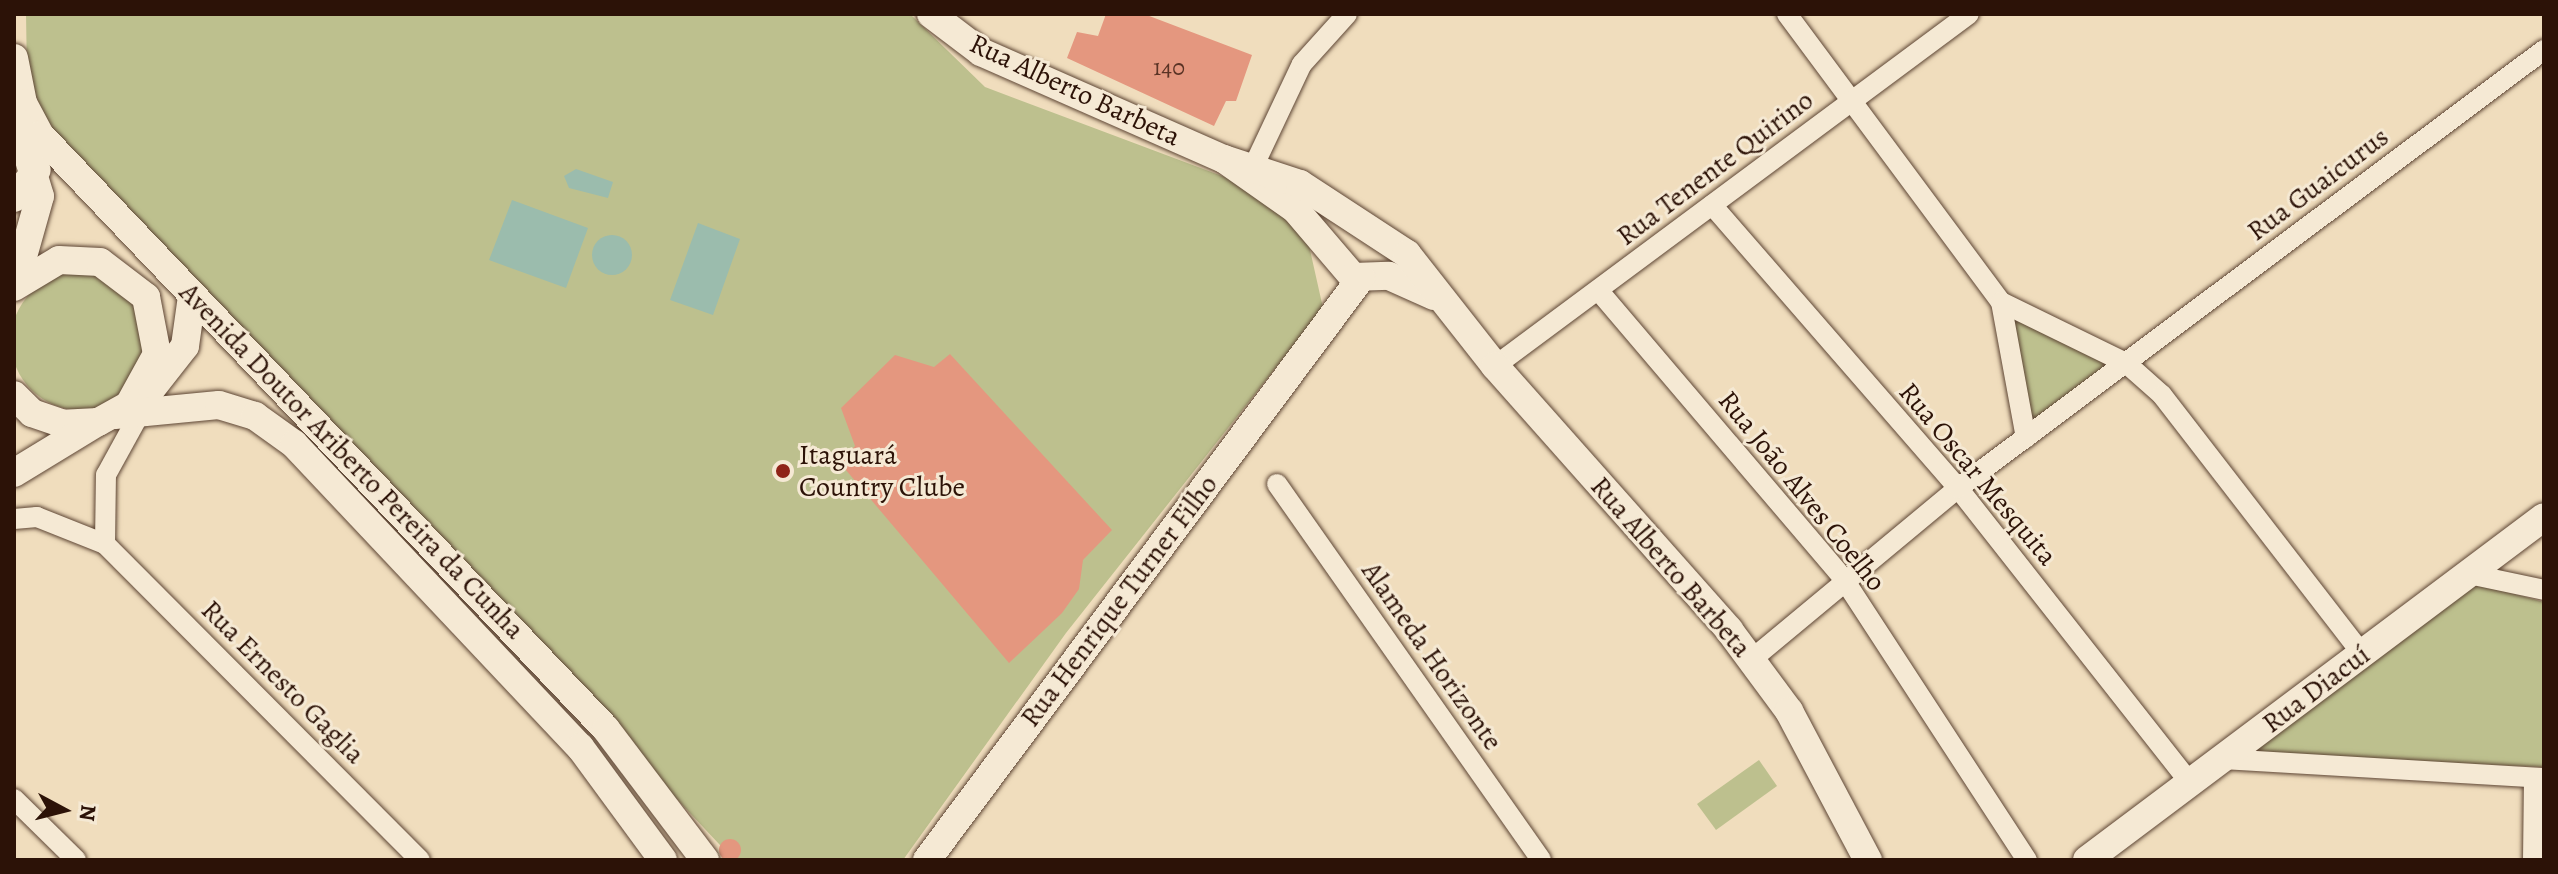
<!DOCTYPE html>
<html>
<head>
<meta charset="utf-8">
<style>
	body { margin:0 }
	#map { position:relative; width:2558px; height:874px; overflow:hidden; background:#f0ddbd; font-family:Alegreya,serif }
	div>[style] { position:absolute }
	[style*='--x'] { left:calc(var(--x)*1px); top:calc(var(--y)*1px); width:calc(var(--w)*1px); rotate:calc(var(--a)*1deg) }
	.green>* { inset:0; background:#bdc08e }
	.round { border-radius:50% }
	.water>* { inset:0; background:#9bbcad }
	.building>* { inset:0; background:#e4977f }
	.roads { filter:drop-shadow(0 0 2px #5d4534) drop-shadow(0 0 2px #5d4534) }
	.street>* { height:20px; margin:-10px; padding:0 10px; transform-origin:10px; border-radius:10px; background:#f5e9d4 }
	.secondary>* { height:28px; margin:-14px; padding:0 14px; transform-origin:14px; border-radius:14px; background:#f5e9d4 }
	.dots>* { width:22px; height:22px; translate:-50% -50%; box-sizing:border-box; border:4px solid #f5e9d4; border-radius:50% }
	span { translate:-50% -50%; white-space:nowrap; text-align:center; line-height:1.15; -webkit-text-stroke:6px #f5e9d4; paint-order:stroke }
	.number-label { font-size:24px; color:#5a3325 }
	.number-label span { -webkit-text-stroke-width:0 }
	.street-label { font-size:28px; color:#2c1207 }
	.poi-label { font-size:28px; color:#2c1207 }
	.left { translate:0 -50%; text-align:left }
	.frame { position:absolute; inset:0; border:16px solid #2c1207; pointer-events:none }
	.north { position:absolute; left:24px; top:770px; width:80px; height:80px; -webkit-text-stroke:6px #f5e9d4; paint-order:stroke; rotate:97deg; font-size:22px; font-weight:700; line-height:32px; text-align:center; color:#2c1207 }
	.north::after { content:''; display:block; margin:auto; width:28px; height:36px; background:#2c1207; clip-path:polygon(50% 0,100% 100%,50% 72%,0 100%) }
</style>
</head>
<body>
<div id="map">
	<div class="green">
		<i style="clip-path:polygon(26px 14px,910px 14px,985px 87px,1262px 191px,1306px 232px,1323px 308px,1066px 633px,903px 860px,734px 860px,41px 121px,27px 75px)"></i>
		<i class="round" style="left:11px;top:272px;width:138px;height:138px"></i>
		<i style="clip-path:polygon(2006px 309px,2121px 363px,2025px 434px)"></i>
		<i style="clip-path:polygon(2470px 582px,2544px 602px,2544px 767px,2248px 754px)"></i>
		<i style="clip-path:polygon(1759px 760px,1777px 786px,1716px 830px,1697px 804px)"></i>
	</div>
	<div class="water">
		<i style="clip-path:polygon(576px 169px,613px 182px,608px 198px,569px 188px,564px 176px)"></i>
		<i style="clip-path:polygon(512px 200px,588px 228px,566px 288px,489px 260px)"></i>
		<i style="clip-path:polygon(698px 223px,740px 239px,713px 315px,670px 300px)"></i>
		<i class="round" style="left:592px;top:235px;width:40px;height:40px"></i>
	</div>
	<div class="building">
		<i style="clip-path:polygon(1106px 14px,1144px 14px,1252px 55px,1236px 101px,1226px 101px,1214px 126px,1067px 58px,1077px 32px,1098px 36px)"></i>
		<i style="clip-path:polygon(950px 354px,1112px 530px,1083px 560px,1079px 589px,1062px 613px,1009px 663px,840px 463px,855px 446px,841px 408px,895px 355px,934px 367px)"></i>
		<i class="round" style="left:719px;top:839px;width:22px;height:22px"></i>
	</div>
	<div class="roads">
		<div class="street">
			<i style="--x:1787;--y:14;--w:359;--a:53.4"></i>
			<i style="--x:2001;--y:302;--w:138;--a:79.6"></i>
			<i style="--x:1248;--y:178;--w:126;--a:-64.7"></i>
			<i style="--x:1302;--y:64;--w:67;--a:-48"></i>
			<i style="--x:1712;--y:205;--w:375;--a:49"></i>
			<i style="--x:1958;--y:488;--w:378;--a:51.8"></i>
			<i style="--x:1598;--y:290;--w:378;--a:49.6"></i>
			<i style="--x:1843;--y:578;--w:337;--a:56.9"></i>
			<i style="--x:2001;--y:302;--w:139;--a:26"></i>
			<i style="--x:2126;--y:363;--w:48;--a:41.6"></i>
			<i style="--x:2162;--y:395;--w:327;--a:52.3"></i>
			<i style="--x:1495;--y:366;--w:590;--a:-36.6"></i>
			<i style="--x:1277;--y:484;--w:459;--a:54.9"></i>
			<i style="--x:14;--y:519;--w:23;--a:-5"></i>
			<i style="--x:37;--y:517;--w:73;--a:21.7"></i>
			<i style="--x:105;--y:544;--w:446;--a:45.1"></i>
			<i style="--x:105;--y:544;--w:69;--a:-89.2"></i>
			<i style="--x:106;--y:475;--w:68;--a:-61.2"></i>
			<i style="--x:2469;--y:574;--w:77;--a:12"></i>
			<i style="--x:1751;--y:660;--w:269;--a:-39.7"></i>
			<i style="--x:1958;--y:488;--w:732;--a:-36.78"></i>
			<i style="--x:2224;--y:759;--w:321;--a:3.4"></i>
			<i style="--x:14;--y:799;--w:87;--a:44.5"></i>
			<i style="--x:2533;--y:860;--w:82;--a:-89.3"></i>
		</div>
		<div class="secondary">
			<i style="--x:931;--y:14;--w:63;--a:37.2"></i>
			<i style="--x:981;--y:52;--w:266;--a:23.8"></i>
			<i style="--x:1224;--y:159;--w:87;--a:35.2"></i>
			<i style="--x:1295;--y:209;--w:89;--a:49.5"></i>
			<i style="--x:1353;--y:277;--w:36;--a:-2"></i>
			<i style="--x:1389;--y:276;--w:49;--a:24"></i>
			<i style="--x:14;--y:58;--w:46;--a:78.7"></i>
			<i style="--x:23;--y:103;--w:36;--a:62"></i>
			<i style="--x:40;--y:135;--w:820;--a:46.38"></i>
			<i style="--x:606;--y:729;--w:164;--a:52.9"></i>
			<i style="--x:1224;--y:159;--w:80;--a:18.2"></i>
			<i style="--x:1300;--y:184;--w:128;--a:33.2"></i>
			<i style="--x:1407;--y:254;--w:142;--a:51.8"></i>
			<i style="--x:1495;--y:366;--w:353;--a:48.4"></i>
			<i style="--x:1729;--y:630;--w:101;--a:53.5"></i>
			<i style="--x:1789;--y:711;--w:169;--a:62.1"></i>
			<i style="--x:14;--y:198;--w:36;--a:-51"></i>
			<i style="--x:15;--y:285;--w:92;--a:-74.3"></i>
			<i style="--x:40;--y:196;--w:78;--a:-107"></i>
			<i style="--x:14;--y:287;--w:52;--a:-31"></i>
			<i style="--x:59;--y:260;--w:41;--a:2.8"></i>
			<i style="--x:100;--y:262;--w:58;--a:37.3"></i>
			<i style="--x:146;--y:297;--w:58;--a:79.1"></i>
			<i style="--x:157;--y:354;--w:58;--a:118.8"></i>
			<i style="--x:129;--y:405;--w:35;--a:151"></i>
			<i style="--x:98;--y:422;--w:34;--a:177"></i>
			<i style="--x:64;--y:424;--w:34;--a:-161"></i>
			<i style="--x:32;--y:413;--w:25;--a:-135"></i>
			<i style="--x:152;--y:388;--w:53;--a:-51.8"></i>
			<i style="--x:185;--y:346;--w:50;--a:-82"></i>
			<i style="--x:115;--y:415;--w:104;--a:-5.5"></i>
			<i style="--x:219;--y:405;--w:38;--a:17"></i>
			<i style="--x:255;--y:416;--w:48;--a:35.7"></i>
			<i style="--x:294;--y:444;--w:417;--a:46.7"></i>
			<i style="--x:580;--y:747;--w:140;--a:53.7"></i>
			<i style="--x:14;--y:473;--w:98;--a:-31.3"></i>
			<i style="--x:927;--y:860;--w:726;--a:-53.29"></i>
			<i style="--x:2087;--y:860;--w:571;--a:-36.89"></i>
		</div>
	</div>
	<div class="dots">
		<i style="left:783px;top:471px;background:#8f2418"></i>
	</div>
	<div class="number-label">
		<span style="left:1169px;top:68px">140</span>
	</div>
	<div class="street-label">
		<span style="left:1075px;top:90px;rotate:25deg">Rua Alberto Barbeta</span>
		<span style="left:1715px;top:168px;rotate:-37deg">Rua Tenente Quirino</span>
		<span style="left:2318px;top:184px;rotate:-37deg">Rua Guaicurus</span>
		<span style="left:352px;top:461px;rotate:46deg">Avenida Doutor Ariberto Pereira da Cunha</span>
		<span style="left:1978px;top:474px;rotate:50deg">Rua Oscar Mesquita</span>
		<span style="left:1802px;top:491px;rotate:51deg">Rua João Alves Coelho</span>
		<span style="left:1671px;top:567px;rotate:49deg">Rua Alberto Barbeta</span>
		<span style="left:1119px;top:601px;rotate:-53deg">Rua Henrique Turner Filho</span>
		<span style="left:1432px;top:656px;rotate:55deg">Alameda Horizonte</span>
		<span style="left:283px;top:682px;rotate:45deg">Rua Ernesto Gaglia</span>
		<span style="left:2316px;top:689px;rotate:-37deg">Rua Diacuí</span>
	</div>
	<div class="poi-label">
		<span class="left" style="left:799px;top:471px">Itaguará<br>Country Clube</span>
	</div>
	<div class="frame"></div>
	<div class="north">N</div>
</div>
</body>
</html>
